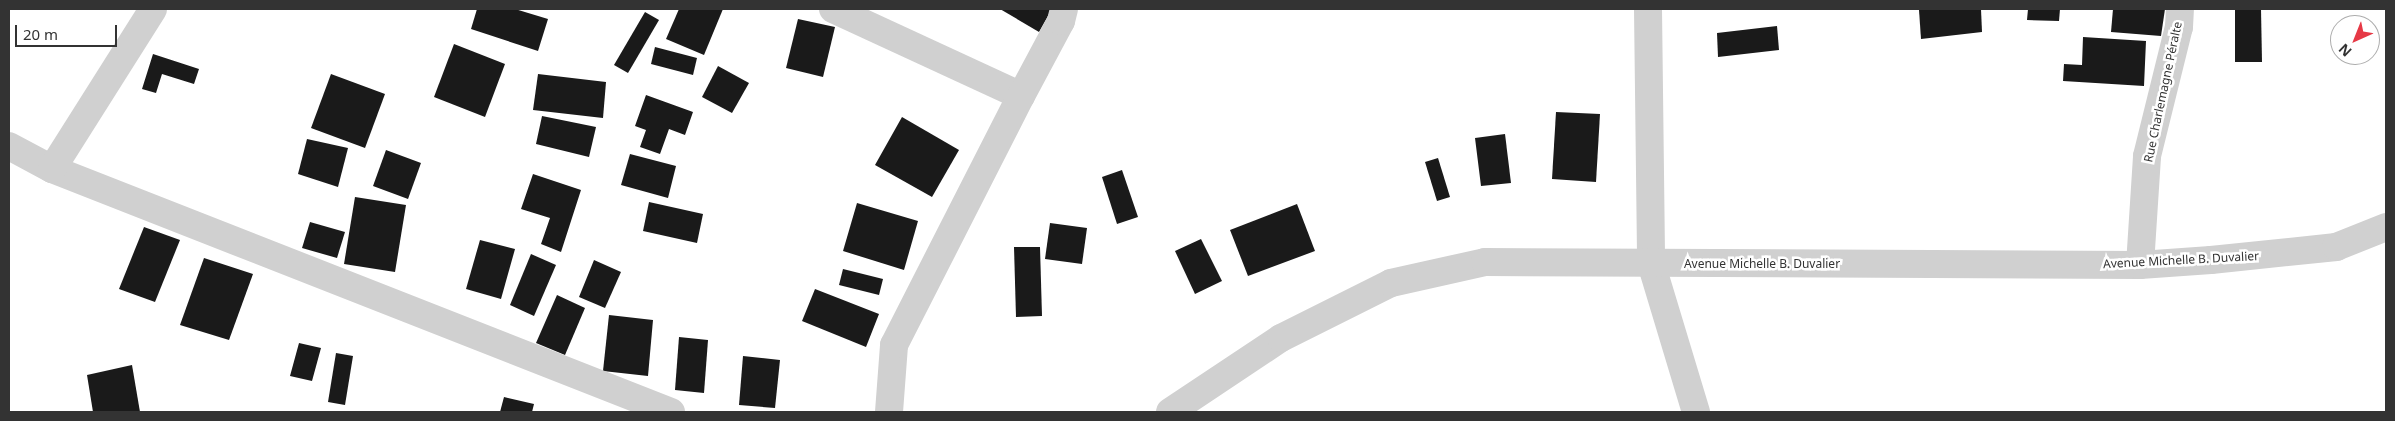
<!DOCTYPE html>
<html>
<head>
<meta charset="utf-8">
<style>
	body { margin:0 }
	#map { position:relative; width:2395px; height:421px; overflow:hidden; background:#fff; font-family:"Noto Sans",sans-serif }
	div>[style] { position:absolute }
	[style*='--x'] { left:calc(var(--x)*1px); top:calc(var(--y)*1px); width:calc(var(--w)*1px); rotate:calc(var(--a)*1deg) }
	.building>* { inset:0; background:#1a1a1a }
	.minor>* { height:28px; margin:-14px; padding:0 14px; transform-origin:14px; border-radius:14px; background:#d0d0d0 }
	span { translate:-50% -50%; white-space:nowrap; text-align:center; line-height:1.15; -webkit-text-stroke:5px #fff; paint-order:stroke }
	.street-label { font-size:12px; color:#333 }
	.frame { position:absolute; inset:0; border:10px solid #333; pointer-events:none }
	.north { position:absolute; left:2330px; top:15px; width:50px; height:50px; box-sizing:border-box; background:#fff; border:1px solid #adadad; border-radius:50%; rotate:224deg; font-size:14px; font-weight:700; line-height:20px; text-align:center; color:#333 }
	.north::after { content:''; display:block; margin:auto; width:18px; height:22px; background:#e63946; clip-path:polygon(50% 0,100% 100%,50% 72%,0 100%) }
	.scale { position:absolute; left:15px; top:25px; width:102px; height:22px; box-sizing:border-box; border:2px solid #333; border-top:0; padding-left:6px; font-size:15px; line-height:18px; white-space:nowrap; color:#333; -webkit-text-stroke:4px #fff; paint-order:stroke }
</style>
</head>
<body>
<div id="map">
	<div class="building">
		<i style="clip-path:polygon(477px 9px,515px 9px,548px 19px,538px 51px,471px 29px)"></i>
		<i style="clip-path:polygon(679px 9px,723px 9px,704px 55px,666px 39px)"></i>
		<i style="clip-path:polygon(1000px 9px,1052px 9px,1039px 32px)"></i>
		<i style="clip-path:polygon(1931px 9px,1981px 9px,1982px 32px,1921px 39px,1919px 10px)"></i>
		<i style="clip-path:polygon(2028px 9px,2060px 9px,2059px 21px,2027px 20px)"></i>
		<i style="clip-path:polygon(2113px 9px,2165px 9px,2161px 36px,2111px 32px)"></i>
		<i style="clip-path:polygon(2235px 9px,2261px 9px,2262px 62px,2235px 62px)"></i>
		<i style="clip-path:polygon(645px 12px,659px 20px,628px 73px,614px 65px)"></i>
		<i style="clip-path:polygon(798px 19px,835px 27px,823px 77px,786px 68px)"></i>
		<i style="clip-path:polygon(1777px 26px,1779px 50px,1718px 57px,1717px 33px)"></i>
		<i style="clip-path:polygon(2083px 37px,2146px 41px,2144px 86px,2063px 81px,2064px 64px,2082px 65px)"></i>
		<i style="clip-path:polygon(454px 44px,505px 64px,485px 117px,434px 97px)"></i>
		<i style="clip-path:polygon(655px 47px,697px 58px,693px 75px,651px 64px)"></i>
		<i style="clip-path:polygon(153px 54px,199px 69px,194px 84px,162px 74px,156px 93px,142px 89px)"></i>
		<i style="clip-path:polygon(718px 66px,749px 83px,732px 113px,702px 97px)"></i>
		<i style="clip-path:polygon(331px 74px,385px 94px,365px 148px,311px 128px)"></i>
		<i style="clip-path:polygon(538px 74px,606px 82px,603px 118px,533px 110px)"></i>
		<i style="clip-path:polygon(646px 95px,693px 112px,685px 135px,669px 129px,660px 154px,640px 147px,646px 130px,635px 126px)"></i>
		<i style="clip-path:polygon(1556px 112px,1600px 114px,1596px 182px,1552px 179px)"></i>
		<i style="clip-path:polygon(542px 116px,596px 127px,589px 157px,536px 144px)"></i>
		<i style="clip-path:polygon(902px 117px,959px 150px,932px 197px,875px 165px)"></i>
		<i style="clip-path:polygon(1505px 134px,1511px 183px,1481px 186px,1475px 138px)"></i>
		<i style="clip-path:polygon(307px 139px,348px 148px,338px 187px,298px 174px)"></i>
		<i style="clip-path:polygon(386px 150px,421px 163px,408px 199px,373px 186px)"></i>
		<i style="clip-path:polygon(630px 154px,676px 166px,668px 198px,621px 185px)"></i>
		<i style="clip-path:polygon(1438px 158px,1450px 197px,1437px 201px,1425px 162px)"></i>
		<i style="clip-path:polygon(1122px 170px,1138px 217px,1117px 224px,1102px 177px)"></i>
		<i style="clip-path:polygon(533px 174px,581px 190px,561px 252px,541px 244px,550px 218px,521px 209px)"></i>
		<i style="clip-path:polygon(355px 197px,406px 205px,395px 272px,344px 264px)"></i>
		<i style="clip-path:polygon(649px 202px,703px 214px,697px 243px,643px 231px)"></i>
		<i style="clip-path:polygon(857px 203px,918px 221px,904px 270px,843px 251px)"></i>
		<i style="clip-path:polygon(1297px 204px,1315px 251px,1248px 276px,1230px 230px)"></i>
		<i style="clip-path:polygon(310px 222px,345px 232px,337px 258px,302px 248px)"></i>
		<i style="clip-path:polygon(1050px 223px,1087px 228px,1082px 264px,1045px 259px)"></i>
		<i style="clip-path:polygon(144px 227px,180px 240px,155px 302px,119px 289px)"></i>
		<i style="clip-path:polygon(1201px 239px,1222px 281px,1195px 294px,1175px 251px)"></i>
		<i style="clip-path:polygon(480px 240px,515px 249px,501px 299px,466px 289px)"></i>
		<i style="clip-path:polygon(1014px 247px,1040px 247px,1042px 316px,1016px 317px)"></i>
		<i style="clip-path:polygon(531px 254px,556px 265px,534px 316px,510px 305px)"></i>
		<i style="clip-path:polygon(204px 258px,253px 274px,229px 340px,180px 325px)"></i>
		<i style="clip-path:polygon(594px 260px,621px 272px,605px 308px,579px 297px)"></i>
		<i style="clip-path:polygon(843px 269px,883px 279px,879px 295px,839px 285px)"></i>
		<i style="clip-path:polygon(815px 289px,879px 314px,866px 347px,802px 321px)"></i>
		<i style="clip-path:polygon(557px 295px,585px 308px,565px 355px,536px 343px)"></i>
		<i style="clip-path:polygon(609px 315px,653px 320px,648px 376px,603px 371px)"></i>
		<i style="clip-path:polygon(679px 337px,708px 340px,704px 393px,675px 390px)"></i>
		<i style="clip-path:polygon(299px 343px,321px 348px,312px 381px,290px 376px)"></i>
		<i style="clip-path:polygon(336px 353px,353px 356px,345px 405px,328px 402px)"></i>
		<i style="clip-path:polygon(743px 356px,780px 360px,775px 408px,739px 405px)"></i>
		<i style="clip-path:polygon(132px 365px,140px 412px,93px 412px,87px 375px)"></i>
		<i style="clip-path:polygon(504px 397px,534px 404px,532px 412px,500px 412px)"></i>
	</div>
	<div class="minor">
		<i style="--x:833;--y:9;--w:207;--a:24.8"></i>
		<i style="--x:1648;--y:9;--w:254;--a:89.3"></i>
		<i style="--x:1651;--y:263;--w:156;--a:73.2"></i>
		<i style="--x:9;--y:146;--w:49;--a:28.1"></i>
		<i style="--x:52;--y:169;--w:665;--a:21.43"></i>
		<i style="--x:52;--y:169;--w:189;--a:-57.7"></i>
		<i style="--x:2140;--y:265;--w:109;--a:-86.3"></i>
		<i style="--x:2147;--y:156;--w:133;--a:-76.1"></i>
		<i style="--x:2179;--y:27;--w:18;--a:-87"></i>
		<i style="--x:889;--y:412;--w:67;--a:-85.7"></i>
		<i style="--x:894;--y:345;--w:280;--a:-63"></i>
		<i style="--x:1021;--y:96;--w:85;--a:-61.9"></i>
		<i style="--x:1061;--y:21;--w:12;--a:-76"></i>
		<i style="--x:1170;--y:412;--w:133;--a:-33.7"></i>
		<i style="--x:1281;--y:338;--w:123;--a:-26.6"></i>
		<i style="--x:1391;--y:283;--w:96;--a:-12.6"></i>
		<i style="--x:1485;--y:262;--w:655;--a:0.26"></i>
		<i style="--x:2140;--y:265;--w:71;--a:-4"></i>
		<i style="--x:2211;--y:260;--w:126;--a:-5.9"></i>
		<i style="--x:2336;--y:247;--w:54;--a:-21.8"></i>
	</div>
	<div class="street-label">
		<span style="left:2163px;top:92px;rotate:-78deg">Rue Charlemagne Péralte</span>
		<span style="left:2181px;top:260px;rotate:-3deg">Avenue Michelle B. Duvalier</span>
		<span style="left:1762px;top:264px">Avenue Michelle B. Duvalier</span>
	</div>
	<div class="frame"></div>
	<div class="north">N</div>
	<div class="scale">20 m</div>
</div>
</body>
</html>
